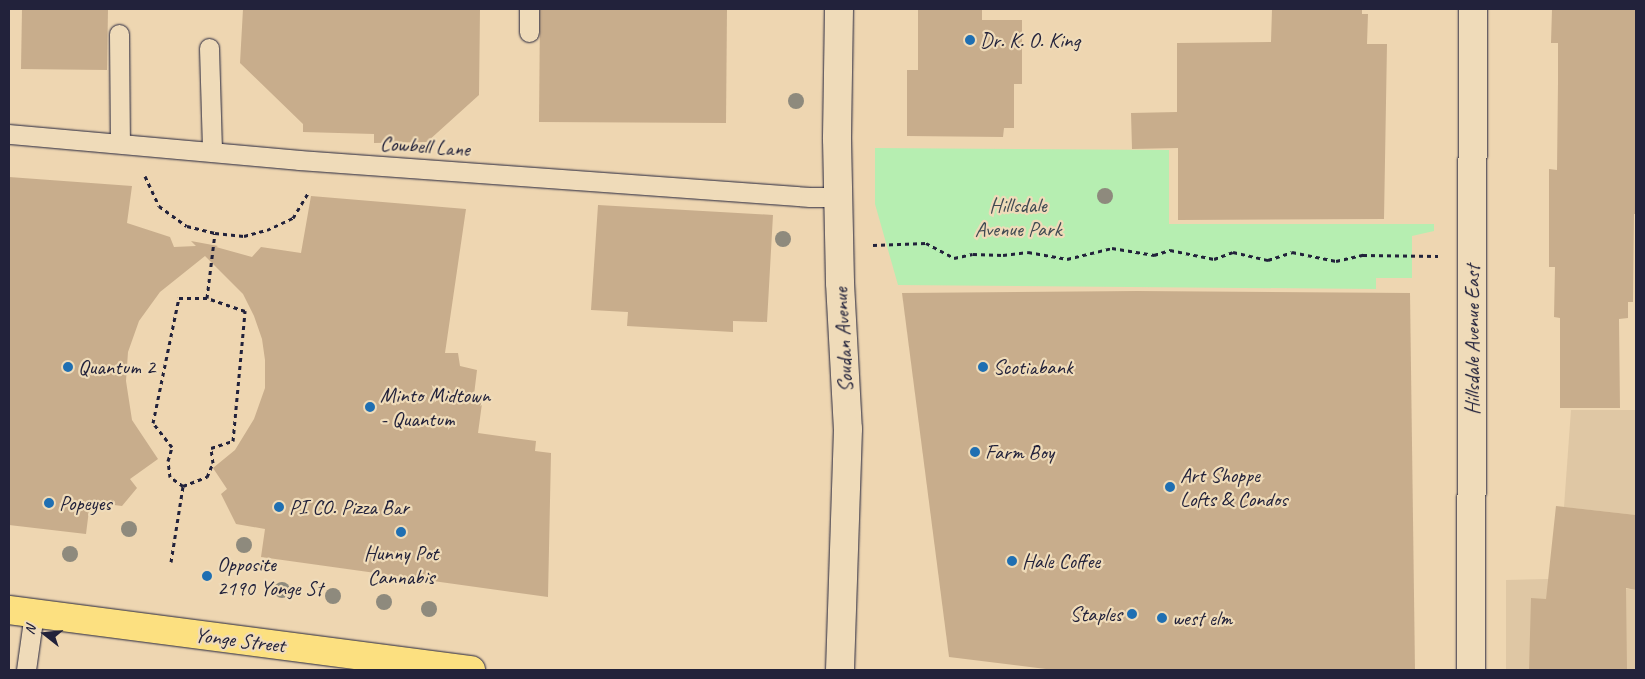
<!DOCTYPE html>
<html>
<head>
<meta charset="utf-8">
<style>
	body { margin:0 }
	#map { position:relative; width:1645px; height:679px; overflow:hidden; background:#eed6b1; font-family:Caveat,sans-serif }
	div>[style] { position:absolute }
	[style*='--x'] { left:calc(var(--x)*1px); top:calc(var(--y)*1px); width:calc(var(--w)*1px); rotate:calc(var(--a)*1deg) }
	.built>* { inset:0; background:#dfc7a4 }
	.green>* { inset:0; background:#b6eeb1 }
	.building>* { inset:0; background:#c8ad8c }
	.path>* { height:3px; margin-top:-1.5px; transform-origin:0; background:repeating-linear-gradient(90deg,#22223b 0 4px,transparent 0 8px) }
	.roads { filter:drop-shadow(0 0 1px #22223b) drop-shadow(0 0 1px #22223b) }
	.lane>* { height:19px; margin:-9.5px; padding:0 9.5px; transform-origin:9.5px; border-radius:9.5px; background:#efdbb9 }
	.street>* { height:28px; margin:-14px; padding:0 14px; transform-origin:14px; border-radius:14px; background:#efdbb9 }
	.primary>* { height:28px; margin:-14px; padding:0 14px; transform-origin:14px; border-radius:14px; background:#fce080 }
	.trees>* { width:16px; height:16px; margin:-8px; border-radius:50%; background:#8e8a7d }
	.dots>* { width:14px; height:14px; translate:-50% -50%; box-sizing:border-box; border:2px solid #efdbb9; border-radius:50% }
	span { translate:-50% -50%; white-space:nowrap; text-align:center; line-height:1.15; -webkit-text-stroke:4.5px #efdbb9; paint-order:stroke }
	.poi-label { font-size:21px; color:#22223b }
	.left { translate:0 -50%; text-align:left }
	.right { translate:-100% -50%; text-align:right }
	.street-label { font-size:21px; color:#22223b }
	.park-label { font-size:21px; color:#404b53 }
	.frame { position:absolute; inset:0; border:10px solid #22223b; pointer-events:none }
	.north { position:absolute; left:20px; top:609px; width:50px; height:50px; -webkit-text-stroke:4px #efdbb9; paint-order:stroke; rotate:286deg; font-size:14px; font-weight:700; line-height:20px; text-align:center; color:#22223b }
	.north::after { content:''; display:block; margin:auto; width:18px; height:22px; background:#22223b; clip-path:polygon(50% 0,100% 100%,50% 72%,0 100%) }
</style>
</head>
<body>
<div id="map">
	<div class="built">
		<i style="clip-path:polygon(1571px 410px,1636px 410px,1636px 515px,1564px 507px)"></i>
		<i style="clip-path:polygon(1548px 579px,1636px 590px,1636px 670px,1506px 670px,1506px 580px)"></i>
	</div>
	<div class="green">
		<i style="clip-path:polygon(875px 148px,1169px 150px,1169px 224px,1434px 224px,1434px 231px,1412px 236px,1412px 278px,1376px 278px,1376px 289px,898px 285px,875px 204px)"></i>
	</div>
	<div class="building">
		<i style="clip-path:polygon(22px 9px,108px 9px,107px 70px,21px 69px)"></i>
		<i style="clip-path:polygon(243px 9px,480px 9px,479px 95px,427px 142px,374px 143px,374px 134px,303px 132px,303px 124px,240px 63px)"></i>
		<i style="clip-path:polygon(540px 9px,727px 9px,726px 123px,539px 122px)"></i>
		<i style="clip-path:polygon(918px 9px,982px 9px,982px 20px,1022px 20px,1022px 84px,1014px 84px,1014px 128px,1004px 128px,1003px 137px,907px 136px,907px 70px,918px 70px)"></i>
		<i style="clip-path:polygon(1272px 9px,1362px 9px,1362px 14px,1368px 14px,1367px 44px,1387px 44px,1384px 219px,1178px 220px,1178px 148px,1132px 149px,1131px 113px,1177px 112px,1177px 43px,1271px 42px)"></i>
		<i style="clip-path:polygon(1552px 9px,1636px 9px,1636px 214px,1634px 214px,1633px 302px,1628px 302px,1628px 318px,1619px 319px,1620px 408px,1560px 408px,1560px 318px,1554px 317px,1555px 267px,1549px 267px,1549px 169px,1557px 170px,1558px 82px,1558px 43px,1551px 43px)"></i>
		<i style="clip-path:polygon(9px 177px,132px 186px,127px 223px,170px 237px,174px 247px,196px 246px,191px 241px,218px 246px,216px 247px,252px 257px,261px 247px,301px 253px,311px 196px,466px 209px,445px 353px,458px 353px,460px 366px,477px 370px,474px 395px,483px 396px,478px 433px,536px 441px,535px 451px,551px 453px,548px 597px,261px 557px,265px 529px,236px 524px,221px 494px,227px 489px,213px 468px,235px 450px,254px 419px,265px 388px,265px 360px,262px 339px,254px 316px,243px 294px,205px 256px,160px 292px,139px 321px,128px 352px,126px 381px,132px 420px,158px 459px,130px 479px,137px 488px,122px 506px,90px 502px,86px 534px,9px 525px)"></i>
		<i style="clip-path:polygon(598px 205px,773px 215px,767px 322px,733px 321px,733px 332px,627px 326px,628px 312px,591px 310px)"></i>
		<i style="clip-path:polygon(1137px 291px,1410px 293px,1415px 670px,1054px 670px,949px 657px,902px 293px)"></i>
		<i style="clip-path:polygon(1556px 506px,1636px 515px,1636px 590px,1626px 588px,1627px 670px,1529px 670px,1531px 598px,1546px 599px)"></i>
	</div>
	<div class="path">
		<i style="--x:145;--y:176;--w:33;--a:65"></i>
		<i style="--x:159;--y:206;--w:34;--a:36"></i>
		<i style="--x:187;--y:226;--w:29;--a:14"></i>
		<i style="--x:215;--y:233;--w:29;--a:6"></i>
		<i style="--x:244;--y:236;--w:24;--a:-15"></i>
		<i style="--x:267;--y:230;--w:29;--a:-25"></i>
		<i style="--x:293;--y:218;--w:31;--a:-59"></i>
		<i style="--x:873;--y:245;--w:53;--a:-2.2"></i>
		<i style="--x:926;--y:243;--w:32;--a:28"></i>
		<i style="--x:954;--y:258;--w:19;--a:-12"></i>
		<i style="--x:973;--y:254;--w:30;--a:2"></i>
		<i style="--x:1003;--y:255;--w:25;--a:-7"></i>
		<i style="--x:1028;--y:252;--w:40;--a:10"></i>
		<i style="--x:1067;--y:259;--w:46;--a:-13.7"></i>
		<i style="--x:1112;--y:248;--w:43;--a:9.5"></i>
		<i style="--x:1154;--y:255;--w:17;--a:-17"></i>
		<i style="--x:1170;--y:250;--w:45;--a:11.6"></i>
		<i style="--x:1214;--y:259;--w:20;--a:-20"></i>
		<i style="--x:1233;--y:252;--w:36;--a:13"></i>
		<i style="--x:1268;--y:260;--w:25;--a:-18"></i>
		<i style="--x:1292;--y:252;--w:45;--a:11.6"></i>
		<i style="--x:1336;--y:261;--w:28;--a:-13"></i>
		<i style="--x:1363;--y:255;--w:75;--a:0.8"></i>
		<i style="--x:183;--y:486;--w:16;--a:-145"></i>
		<i style="--x:170;--y:477;--w:16;--a:-97"></i>
		<i style="--x:168;--y:461;--w:15;--a:-74"></i>
		<i style="--x:172;--y:447;--w:31;--a:-128"></i>
		<i style="--x:153;--y:423;--w:128;--a:-78.3"></i>
		<i style="--x:179;--y:298;--w:28;--a:0"></i>
		<i style="--x:207;--y:298;--w:65;--a:-83"></i>
		<i style="--x:183;--y:486;--w:26;--a:-21"></i>
		<i style="--x:207;--y:477;--w:15;--a:-67"></i>
		<i style="--x:213;--y:463;--w:15;--a:-98"></i>
		<i style="--x:211;--y:448;--w:23;--a:-18"></i>
		<i style="--x:233;--y:441;--w:131;--a:-84.7"></i>
		<i style="--x:245;--y:311;--w:40;--a:-161.1"></i>
		<i style="--x:171;--y:562;--w:77;--a:-81"></i>
	</div>
	<div class="roads">
		<div class="lane">
			<i style="--x:529;--y:32;--w:23;--a:-90"></i>
			<i style="--x:119;--y:34;--w:109;--a:89.5"></i>
			<i style="--x:209;--y:48;--w:103;--a:88.3"></i>
			<i style="--x:9;--y:134;--w:291;--a:5.1"></i>
			<i style="--x:299;--y:160;--w:512;--a:4.14"></i>
			<i style="--x:810;--y:197;--w:29;--a:0"></i>
			<i style="--x:26;--y:670;--w:58;--a:-82"></i>
		</div>
		<div class="street">
			<i style="--x:839;--y:9;--w:130;--a:90.9"></i>
			<i style="--x:837;--y:139;--w:144;--a:88.8"></i>
			<i style="--x:840;--y:283;--w:146;--a:86.9"></i>
			<i style="--x:848;--y:429;--w:241;--a:91.9"></i>
			<i style="--x:1471;--y:670;--w:661;--a:-89.83"></i>
		</div>
		<div class="primary">
			<i style="--x:9;--y:610;--w:466;--a:7.4"></i>
		</div>
	</div>
	<div class="trees">
		<i style="left:796px;top:101px"></i>
		<i style="left:1105px;top:196px"></i>
		<i style="left:783px;top:239px"></i>
		<i style="left:129px;top:529px"></i>
		<i style="left:244px;top:545px"></i>
		<i style="left:70px;top:554px"></i>
		<i style="left:282px;top:590px"></i>
		<i style="left:333px;top:596px"></i>
		<i style="left:384px;top:602px"></i>
		<i style="left:429px;top:609px"></i>
	</div>
	<div class="dots">
		<i style="left:970px;top:40px;background:#1f6fb2"></i>
		<i style="left:68px;top:367px;background:#1f6fb2"></i>
		<i style="left:983px;top:367px;background:#1f6fb2"></i>
		<i style="left:370px;top:407px;background:#1f6fb2"></i>
		<i style="left:975px;top:452px;background:#1f6fb2"></i>
		<i style="left:1170px;top:487px;background:#1f6fb2"></i>
		<i style="left:49px;top:503px;background:#1f6fb2"></i>
		<i style="left:279px;top:507px;background:#1f6fb2"></i>
		<i style="left:401px;top:532px;background:#1f6fb2"></i>
		<i style="left:1012px;top:561px;background:#1f6fb2"></i>
		<i style="left:207px;top:576px;background:#1f6fb2"></i>
		<i style="left:1132px;top:614px;background:#1f6fb2"></i>
		<i style="left:1162px;top:618px;background:#1f6fb2"></i>
	</div>
	<div class="poi-label">
		<span class="left" style="left:980px;top:40px">Dr. K. O. King</span>
		<span class="left" style="left:78px;top:367px">Quantum 2</span>
		<span class="left" style="left:993px;top:367px">Scotiabank</span>
		<span class="left" style="left:380px;top:407px">Minto Midtown<br>- Quantum</span>
		<span class="left" style="left:985px;top:452px">Farm Boy</span>
		<span class="left" style="left:1180px;top:487px">Art Shoppe<br>Lofts &amp; Condos</span>
		<span class="left" style="left:59px;top:503px">Popeyes</span>
		<span class="left" style="left:289px;top:507px">PI CO. Pizza Bar</span>
		<span style="left:401px;top:565px">Hunny Pot<br>Cannabis</span>
		<span class="left" style="left:1022px;top:561px">Hale Coffee</span>
		<span class="left" style="left:217px;top:576px">Opposite<br>2190 Yonge St</span>
		<span class="right" style="left:1122px;top:614px">Staples</span>
		<span class="left" style="left:1172px;top:618px">west elm</span>
	</div>
	<div class="street-label">
		<span style="left:425px;top:146px;rotate:4deg">Cowbell Lane</span>
		<span style="left:843px;top:340px;rotate:-93deg">Soudan Avenue</span>
		<span style="left:1472px;top:340px;rotate:-90deg">Hillsdale Avenue East</span>
		<span style="left:240px;top:640px;rotate:7deg">Yonge Street</span>
	</div>
	<div class="park-label">
		<span style="left:1018px;top:217px">Hillsdale<br>Avenue Park</span>
	</div>
	<div class="frame"></div>
	<div class="north">N</div>
</div>
</body>
</html>
